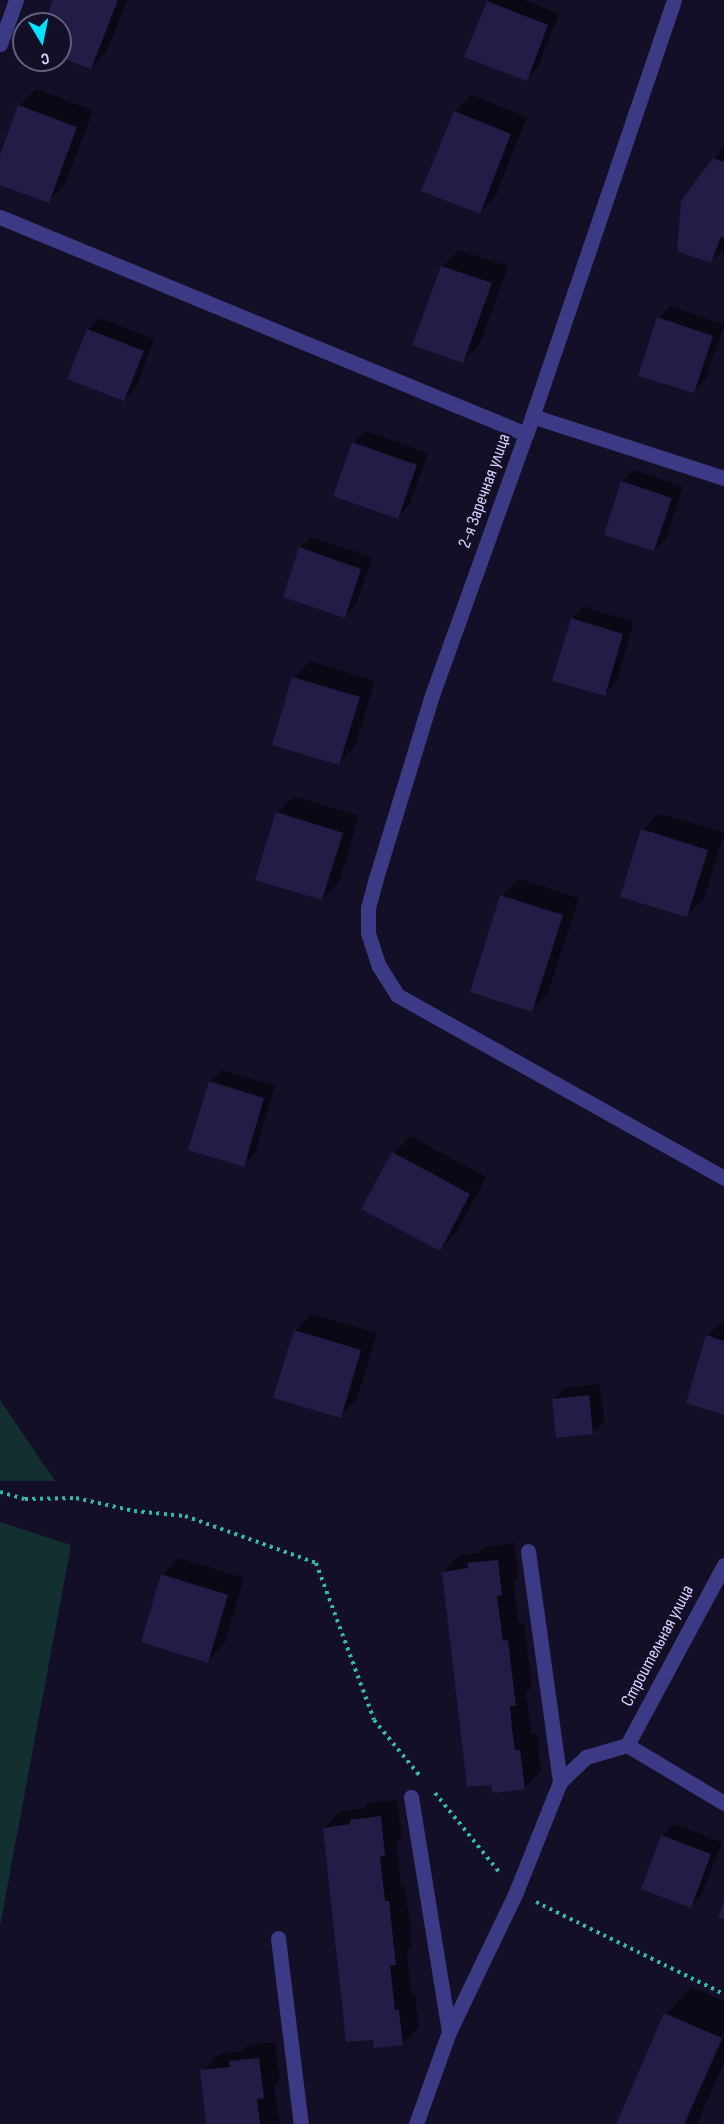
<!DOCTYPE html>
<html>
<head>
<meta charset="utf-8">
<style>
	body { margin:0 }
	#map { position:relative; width:724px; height:2124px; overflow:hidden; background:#130f26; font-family:"Sofia Sans Condensed",sans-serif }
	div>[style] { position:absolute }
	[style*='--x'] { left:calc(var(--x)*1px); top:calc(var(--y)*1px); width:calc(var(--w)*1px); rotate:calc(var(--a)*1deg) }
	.green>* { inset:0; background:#12302f }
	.shadow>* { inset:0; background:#0007 }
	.building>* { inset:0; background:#241b47 }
	.path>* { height:4px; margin-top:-2px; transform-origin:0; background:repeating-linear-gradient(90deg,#2fb8b0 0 3px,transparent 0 7.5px) }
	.lane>* { height:15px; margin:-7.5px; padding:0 7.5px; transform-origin:7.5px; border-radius:7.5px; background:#3d3a85 }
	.street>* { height:15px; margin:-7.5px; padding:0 7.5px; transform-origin:7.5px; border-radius:7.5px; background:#3d3a85 }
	span { translate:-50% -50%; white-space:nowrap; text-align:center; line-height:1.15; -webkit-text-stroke:5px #130f26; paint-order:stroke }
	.street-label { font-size:18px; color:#d9d4ff }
	.north { position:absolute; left:12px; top:12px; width:60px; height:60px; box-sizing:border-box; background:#130f26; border:2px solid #625e7d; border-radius:50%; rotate:170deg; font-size:16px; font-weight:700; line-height:24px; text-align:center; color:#d9d4ff }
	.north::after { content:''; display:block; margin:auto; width:21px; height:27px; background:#00e5ff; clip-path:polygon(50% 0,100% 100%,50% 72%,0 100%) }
</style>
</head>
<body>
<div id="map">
	<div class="green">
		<i style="clip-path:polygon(0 1400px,55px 1481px,0 1481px)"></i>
		<i style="clip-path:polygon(0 1522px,71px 1545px,0 1926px)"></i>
	</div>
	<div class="shadow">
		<i style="clip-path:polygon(55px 0,127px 0,107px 51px,91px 68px,60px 56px,60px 24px,46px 24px)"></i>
		<i style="clip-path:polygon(489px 0,525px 0,559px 14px,538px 67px,526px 79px)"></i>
		<i style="clip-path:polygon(36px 89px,93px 110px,65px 184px,49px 201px,0 184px,0 159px,19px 106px)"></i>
		<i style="clip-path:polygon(472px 95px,527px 117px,496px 195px,480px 212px,455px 112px)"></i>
		<i style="clip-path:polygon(724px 148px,724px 248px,711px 261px,714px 159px)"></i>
		<i style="clip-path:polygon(459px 250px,508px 266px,480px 344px,463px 361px,442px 267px)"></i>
		<i style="clip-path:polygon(670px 306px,724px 325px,705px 380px,693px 392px,659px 318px)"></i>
		<i style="clip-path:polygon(100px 318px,154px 339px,136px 388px,124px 399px,88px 330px)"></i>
		<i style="clip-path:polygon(365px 431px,428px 453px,409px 506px,398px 517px,335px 495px,354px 442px)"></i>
		<i style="clip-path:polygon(634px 470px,683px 487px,666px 538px,654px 550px,606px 534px,622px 481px)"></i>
		<i style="clip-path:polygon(312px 537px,372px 558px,356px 604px,345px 616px,300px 548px)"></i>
		<i style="clip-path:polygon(584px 607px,634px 622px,616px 683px,604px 694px,572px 619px)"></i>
		<i style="clip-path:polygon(310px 661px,375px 681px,355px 746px,339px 763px,294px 678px)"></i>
		<i style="clip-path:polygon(294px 796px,359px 816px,339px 882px,322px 899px,277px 813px)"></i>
		<i style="clip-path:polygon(659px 813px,724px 833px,704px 899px,687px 915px,642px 830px)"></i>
		<i style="clip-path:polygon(519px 879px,579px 898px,548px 993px,531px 1010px,502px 896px)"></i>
		<i style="clip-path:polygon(222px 1070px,275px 1086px,255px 1153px,243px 1165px,210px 1082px)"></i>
		<i style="clip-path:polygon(410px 1136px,486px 1177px,456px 1233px,439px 1250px,363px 1209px,394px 1153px)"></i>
		<i style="clip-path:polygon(312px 1314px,377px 1333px,357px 1399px,340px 1416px,295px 1331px)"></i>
		<i style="clip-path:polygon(724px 1320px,724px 1413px,707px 1336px)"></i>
		<i style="clip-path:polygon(600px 1384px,604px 1421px,593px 1432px,553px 1400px,565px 1388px)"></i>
		<i style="clip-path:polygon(514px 1543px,518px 1577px,514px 1581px,516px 1601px,519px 1625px,524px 1624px,532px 1687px,526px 1693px,531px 1734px,537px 1734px,541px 1771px,524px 1788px,443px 1572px,460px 1555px,479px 1553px,485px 1547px)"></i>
		<i style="clip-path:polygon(179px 1558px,244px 1578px,224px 1644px,207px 1661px,162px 1575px)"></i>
		<i style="clip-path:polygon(397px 1800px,402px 1838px,397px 1842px,401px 1886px,405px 1885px,412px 1946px,407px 1951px,411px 1994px,415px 1994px,419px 2027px,402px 2044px,324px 1828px,341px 1811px,363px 1809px,368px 1803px)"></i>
		<i style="clip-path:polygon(674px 1824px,722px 1842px,702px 1894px,691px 1906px,662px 1836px)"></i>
		<i style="clip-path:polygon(692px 1987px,724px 2001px,724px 2031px,682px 2124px,617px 2124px,666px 2014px)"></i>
		<i style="clip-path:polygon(724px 2036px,724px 2063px,697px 2124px,685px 2124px)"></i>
		<i style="clip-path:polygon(275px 2042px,280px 2080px,274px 2086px,280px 2124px,208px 2124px,202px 2071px,219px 2054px,242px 2051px,248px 2045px)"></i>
	</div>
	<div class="building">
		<i style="clip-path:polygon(53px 0,118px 0,91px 69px,60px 57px,60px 24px,44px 24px)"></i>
		<i style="clip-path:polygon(487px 1px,548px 25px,527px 81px,464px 57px)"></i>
		<i style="clip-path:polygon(18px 105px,77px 127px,49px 203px,0 185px,0 155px)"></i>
		<i style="clip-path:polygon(454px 111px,511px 134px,480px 214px,421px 191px)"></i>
		<i style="clip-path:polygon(713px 158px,724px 162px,724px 238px,721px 237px,711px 263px,677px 251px,681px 201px)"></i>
		<i style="clip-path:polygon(441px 266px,492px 283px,463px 363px,412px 345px)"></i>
		<i style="clip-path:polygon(657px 317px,713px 336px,694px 393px,638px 376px)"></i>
		<i style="clip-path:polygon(87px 329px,144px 351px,124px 401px,67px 379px)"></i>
		<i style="clip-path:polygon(352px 442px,417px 465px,398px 519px,333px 496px)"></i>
		<i style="clip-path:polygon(621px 481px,672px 498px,654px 551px,604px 535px)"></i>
		<i style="clip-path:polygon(299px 547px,361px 569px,345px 618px,283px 597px)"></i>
		<i style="clip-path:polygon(571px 618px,623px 634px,605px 696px,552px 681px)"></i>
		<i style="clip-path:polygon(292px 677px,360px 697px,339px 765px,272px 745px)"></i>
		<i style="clip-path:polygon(276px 812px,343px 833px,322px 900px,255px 880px)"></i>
		<i style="clip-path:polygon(641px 829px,708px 850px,687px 917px,620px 897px)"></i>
		<i style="clip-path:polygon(500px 895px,563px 915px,532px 1012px,470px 992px)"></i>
		<i style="clip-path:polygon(209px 1081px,264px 1098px,244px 1167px,188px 1150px)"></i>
		<i style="clip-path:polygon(392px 1152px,470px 1194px,440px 1251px,361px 1209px)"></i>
		<i style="clip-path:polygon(294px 1330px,361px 1350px,341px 1418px,273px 1398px)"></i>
		<i style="clip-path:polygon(706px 1335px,724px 1341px,724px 1415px,686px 1403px)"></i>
		<i style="clip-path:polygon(589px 1395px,593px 1434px,556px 1438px,552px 1399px)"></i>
		<i style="clip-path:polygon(498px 1560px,502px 1595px,497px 1596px,500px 1618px,503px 1641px,508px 1640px,516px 1706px,510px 1706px,512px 1728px,515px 1750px,520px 1750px,525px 1789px,493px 1793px,491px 1785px,467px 1787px,442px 1572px,468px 1568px,467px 1563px)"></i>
		<i style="clip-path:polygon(161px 1574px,228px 1595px,208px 1663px,141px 1642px)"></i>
		<i style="clip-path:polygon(381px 1816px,385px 1856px,380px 1856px,385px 1901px,389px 1901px,396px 1965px,390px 1965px,395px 2010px,399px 2010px,403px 2045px,374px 2048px,373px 2040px,346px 2042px,323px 1828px,350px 1824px,350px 1820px)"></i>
		<i style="clip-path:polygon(661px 1835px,711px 1854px,691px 1908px,641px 1889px)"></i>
		<i style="clip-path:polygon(724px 1901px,724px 1919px,718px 1917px)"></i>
		<i style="clip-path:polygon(664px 2013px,722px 2038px,684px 2124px,616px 2124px)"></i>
		<i style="clip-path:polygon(259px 2058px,264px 2098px,257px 2099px,260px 2124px,206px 2124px,200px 2070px,230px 2067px,229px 2061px)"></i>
	</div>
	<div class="path">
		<i style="--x:0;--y:1492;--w:26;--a:16"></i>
		<i style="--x:25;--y:1499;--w:51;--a:-1.1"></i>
		<i style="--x:76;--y:1498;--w:59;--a:12.6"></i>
		<i style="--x:134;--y:1511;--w:51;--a:5.6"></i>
		<i style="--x:185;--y:1516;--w:139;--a:19.7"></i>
		<i style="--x:316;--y:1563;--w:167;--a:69.7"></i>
		<i style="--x:374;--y:1720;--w:72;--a:50.6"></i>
		<i style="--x:435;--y:1793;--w:103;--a:50.9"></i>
		<i style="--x:536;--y:1902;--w:209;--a:26.1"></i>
	</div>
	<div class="lane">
		<i style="--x:532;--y:416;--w:202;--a:17.9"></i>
		<i style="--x:528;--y:1551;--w:233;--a:82.1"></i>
		<i style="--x:411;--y:1797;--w:238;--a:80.8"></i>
		<i style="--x:278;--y:1938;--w:187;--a:83"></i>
		<i style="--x:416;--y:2124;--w:98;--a:-70.3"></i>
		<i style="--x:449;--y:2032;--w:155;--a:-64.4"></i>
		<i style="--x:516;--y:1892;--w:118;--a:-68.2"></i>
		<i style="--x:560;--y:1782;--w:36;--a:-44"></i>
		<i style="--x:586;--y:1757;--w:43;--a:-16.3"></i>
	</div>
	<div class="street">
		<i style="--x:674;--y:0;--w:459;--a:108.8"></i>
		<i style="--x:526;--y:434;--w:277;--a:109.8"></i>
		<i style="--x:432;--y:695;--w:191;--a:107"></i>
		<i style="--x:376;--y:878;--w:31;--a:105"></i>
		<i style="--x:368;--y:908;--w:25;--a:90"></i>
		<i style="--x:368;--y:933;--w:35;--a:72"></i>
		<i style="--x:379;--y:966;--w:34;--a:58"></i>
		<i style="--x:397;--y:995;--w:375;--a:29.2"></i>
		<i style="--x:0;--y:44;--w:47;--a:-70"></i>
		<i style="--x:0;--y:217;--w:569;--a:22.42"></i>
		<i style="--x:724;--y:1565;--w:204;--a:118.3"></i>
		<i style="--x:627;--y:1745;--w:113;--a:30.9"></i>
	</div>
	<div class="street-label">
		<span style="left:485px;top:491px;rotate:-70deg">2-я Заречная улица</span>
		<span style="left:658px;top:1646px;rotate:-62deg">Строительная улица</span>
	</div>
	<div class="north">С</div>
</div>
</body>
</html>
